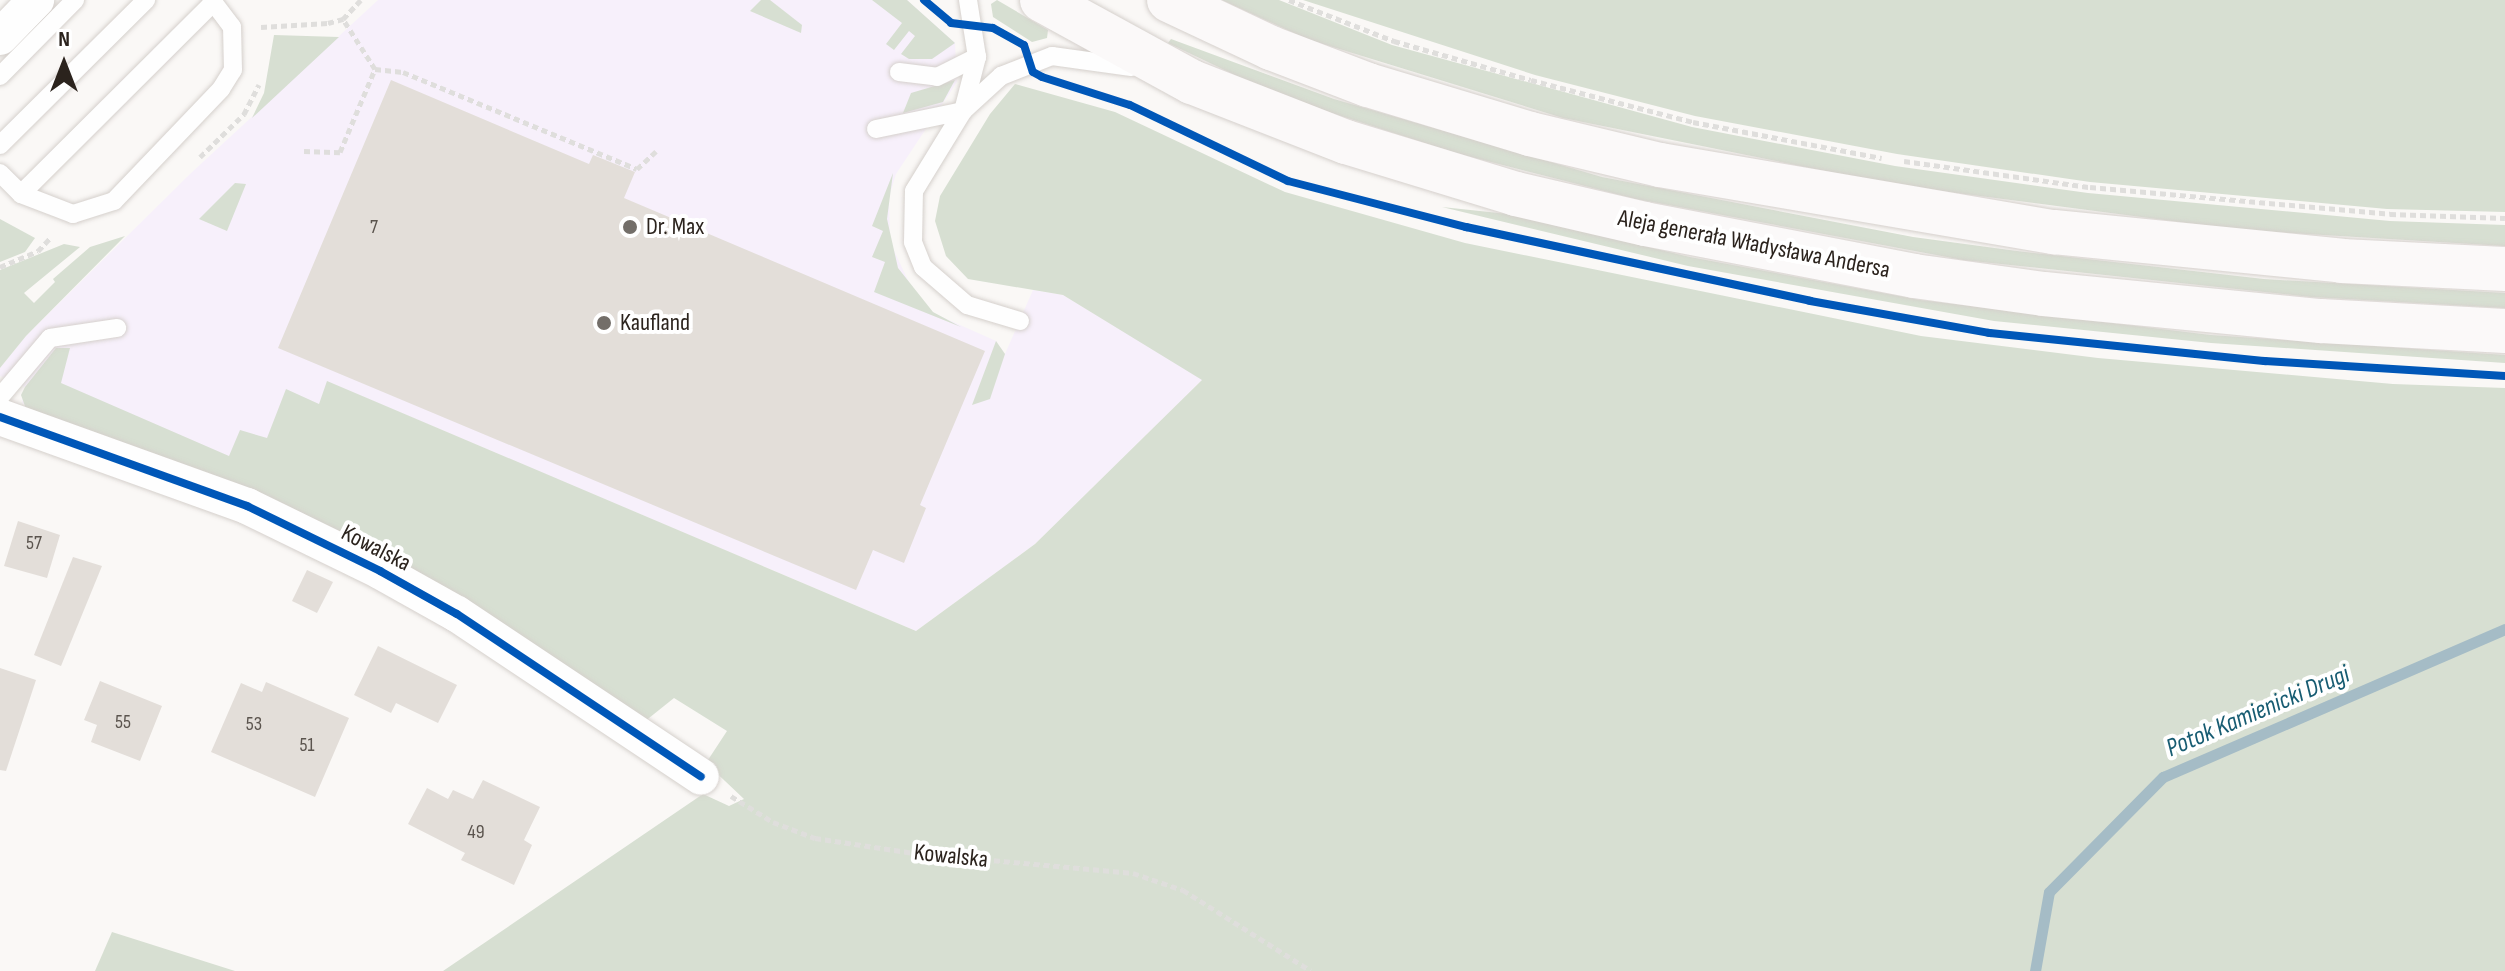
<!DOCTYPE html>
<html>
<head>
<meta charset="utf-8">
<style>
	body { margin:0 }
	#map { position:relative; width:2505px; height:971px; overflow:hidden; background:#faf8f6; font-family:"Sofia Sans Condensed",sans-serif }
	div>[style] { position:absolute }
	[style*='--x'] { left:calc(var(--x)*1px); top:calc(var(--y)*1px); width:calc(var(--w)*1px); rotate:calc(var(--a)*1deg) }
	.commercial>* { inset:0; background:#f7f0fb }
	.green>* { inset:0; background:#d7dfd2 }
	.stream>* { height:11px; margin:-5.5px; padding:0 5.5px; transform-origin:5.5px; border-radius:5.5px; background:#a5bcc6 }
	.building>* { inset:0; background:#e3ded9 }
	.path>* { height:5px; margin-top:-2.5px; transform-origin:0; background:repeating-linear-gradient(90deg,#dfdedc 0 6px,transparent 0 10px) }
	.roads { filter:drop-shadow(0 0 2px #d5d0cc) drop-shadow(0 0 2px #d5d0cc) }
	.service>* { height:18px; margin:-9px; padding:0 9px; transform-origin:9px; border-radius:9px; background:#fefefe }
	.minor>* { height:36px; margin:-18px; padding:0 18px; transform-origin:18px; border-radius:18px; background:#fefefe }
	.secondary>* { height:44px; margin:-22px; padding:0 22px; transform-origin:22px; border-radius:22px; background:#fbf9f9 }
	.cycleway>* { height:8px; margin:-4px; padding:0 4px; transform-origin:4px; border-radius:4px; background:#0057b8 }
	.dots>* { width:22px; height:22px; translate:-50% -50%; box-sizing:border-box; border:4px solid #fff; border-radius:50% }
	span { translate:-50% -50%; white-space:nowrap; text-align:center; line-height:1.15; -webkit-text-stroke:8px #fff; paint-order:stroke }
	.number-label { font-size:20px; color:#5b544e }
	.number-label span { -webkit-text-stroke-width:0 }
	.poi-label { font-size:24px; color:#2b231d }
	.left { translate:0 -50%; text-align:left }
	.street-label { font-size:24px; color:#2b231d }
	.water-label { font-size:26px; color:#175c72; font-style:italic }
	.north { position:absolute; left:24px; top:24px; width:80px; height:80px; -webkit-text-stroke:6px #fff; paint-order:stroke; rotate:0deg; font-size:22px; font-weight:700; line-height:32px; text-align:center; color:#2b231d }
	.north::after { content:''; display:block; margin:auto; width:28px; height:36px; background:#2b231d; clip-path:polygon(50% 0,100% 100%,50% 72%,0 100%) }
</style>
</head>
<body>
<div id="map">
	<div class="commercial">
		<i style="clip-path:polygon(378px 0,907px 0,955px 43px,957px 82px,896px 174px,889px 197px,890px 242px,914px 293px,933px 313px,996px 341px,1005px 354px,1033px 290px,1063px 295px,1203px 379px,1035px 544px,916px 631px,328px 382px,319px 404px,255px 495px,22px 403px,25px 387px,0 376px,0 368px,26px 336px,190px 174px)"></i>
	</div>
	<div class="green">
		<i style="clip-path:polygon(761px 0,770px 0,802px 25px,801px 33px,750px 11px)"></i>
		<i style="clip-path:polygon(872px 0,907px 0,955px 43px,932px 59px,909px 59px,901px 54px,915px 36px,909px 31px,894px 50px,886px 44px,902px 23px)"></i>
		<i style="clip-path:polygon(997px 0,1048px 30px,1047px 38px,1032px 42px,993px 17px,991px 4px)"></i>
		<i style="clip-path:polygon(1222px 0,1279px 0,1392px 45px,1692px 127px,1895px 166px,2088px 193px,2390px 221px,2505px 225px,2505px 246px,2241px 230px,1895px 185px,1563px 118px,1307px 39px)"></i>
		<i style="clip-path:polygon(1303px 0,2505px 0,2505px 212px,2387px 209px,2090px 182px,1897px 154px,1695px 116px,1535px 75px)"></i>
		<i style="clip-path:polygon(274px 35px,339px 37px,252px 118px,264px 93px)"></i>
		<i style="clip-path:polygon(1171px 39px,1334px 99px,1602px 177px,1913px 237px,2017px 251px,2264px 279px,2505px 293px,2505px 308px,2311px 297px,1963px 260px,1636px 199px,1456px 153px,1332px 113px,1256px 85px,1168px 43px)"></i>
		<i style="clip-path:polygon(955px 80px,943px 102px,903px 113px,911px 93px)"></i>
		<i style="clip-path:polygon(1015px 84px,1115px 112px,1285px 192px,1465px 243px,1921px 336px,2098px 358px,2393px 384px,2505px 388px,2505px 971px,443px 971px,703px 794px,729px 806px,744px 799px,706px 763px,727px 731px,674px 698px,644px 722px,26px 409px,21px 395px,25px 387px,56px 348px,70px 348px,61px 383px,229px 456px,240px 430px,267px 438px,286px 389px,319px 404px,327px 381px,916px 631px,1035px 544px,1202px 380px,1063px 295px,968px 279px,946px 256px,935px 221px,940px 196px,990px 114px)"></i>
		<i style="clip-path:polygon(893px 173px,887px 219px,898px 268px,933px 312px,961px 327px,874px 292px,885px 262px,872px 257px,883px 231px,872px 226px)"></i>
		<i style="clip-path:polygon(235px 183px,246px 184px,227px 231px,199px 219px)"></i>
		<i style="clip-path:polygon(1442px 207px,1508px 214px,1690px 257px,1920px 300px,2211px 335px,2505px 355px,2505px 363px,2211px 343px,1994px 321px,1688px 266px)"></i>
		<i style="clip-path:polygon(0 219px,35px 238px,25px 252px,0 262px)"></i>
		<i style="clip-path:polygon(125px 236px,26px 336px,0 368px,0 270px,64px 244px,80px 247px,24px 293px,34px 303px,55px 282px,53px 279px,90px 247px)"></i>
		<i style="clip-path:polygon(996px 341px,1005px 354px,990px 399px,972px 405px)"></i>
		<i style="clip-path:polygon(112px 932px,235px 971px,95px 971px)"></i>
	</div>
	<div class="stream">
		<i style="--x:2035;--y:971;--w:80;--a:-80"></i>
		<i style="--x:2049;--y:892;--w:162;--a:-45.3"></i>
		<i style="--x:2163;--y:777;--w:373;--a:-23.4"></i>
	</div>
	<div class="building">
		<i style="clip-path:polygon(391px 80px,589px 164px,593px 155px,635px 172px,624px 198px,985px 351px,920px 505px,926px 508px,904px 563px,873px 550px,856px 590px,278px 348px)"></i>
		<i style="clip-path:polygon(18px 521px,60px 535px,47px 578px,4px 566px)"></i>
		<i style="clip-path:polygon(73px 557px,102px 566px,61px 666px,34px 655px)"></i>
		<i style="clip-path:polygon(307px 570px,333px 582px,317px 613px,292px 601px)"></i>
		<i style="clip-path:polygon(378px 646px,457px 685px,438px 723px,396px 703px,391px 713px,354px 695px)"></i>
		<i style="clip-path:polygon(0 668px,36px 680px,6px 771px,0 770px)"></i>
		<i style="clip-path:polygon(100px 681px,162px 706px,140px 761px,91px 742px,97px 725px,84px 720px)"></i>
		<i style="clip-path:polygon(266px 682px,349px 718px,315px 797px,211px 752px,241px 683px,262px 692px)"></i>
		<i style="clip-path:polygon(483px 780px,540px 807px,524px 840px,532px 845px,514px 885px,461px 860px,465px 853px,408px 824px,427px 788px,448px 799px,453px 790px,473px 799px)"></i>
	</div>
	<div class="path">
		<i style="--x:1289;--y:0;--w:113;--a:21.3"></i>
		<i style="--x:1394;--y:41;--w:142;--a:15.9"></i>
		<i style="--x:1531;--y:80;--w:167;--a:14.5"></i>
		<i style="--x:1693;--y:122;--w:192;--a:10.8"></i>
		<i style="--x:261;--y:27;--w:67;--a:-3.4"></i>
		<i style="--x:328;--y:23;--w:16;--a:-15"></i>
		<i style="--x:343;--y:19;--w:26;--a:-47"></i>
		<i style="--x:375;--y:69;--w:28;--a:6"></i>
		<i style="--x:403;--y:72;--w:253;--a:22.5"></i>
		<i style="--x:637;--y:169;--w:26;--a:-43"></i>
		<i style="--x:304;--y:151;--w:36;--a:2"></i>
		<i style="--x:340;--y:152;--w:90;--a:-67.1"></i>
		<i style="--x:375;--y:69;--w:59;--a:-122.6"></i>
		<i style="--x:200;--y:157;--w:62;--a:-44.3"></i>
		<i style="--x:244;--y:114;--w:33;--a:-63"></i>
		<i style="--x:1904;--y:161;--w:188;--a:8"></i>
		<i style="--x:2090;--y:187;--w:301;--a:5.1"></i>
		<i style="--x:2390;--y:214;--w:115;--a:2"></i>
		<i style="--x:0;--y:267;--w:41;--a:-22.8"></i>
		<i style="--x:38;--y:251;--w:18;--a:-47"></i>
		<i style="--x:731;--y:796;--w:49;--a:31.8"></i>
		<i style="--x:773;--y:822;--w:45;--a:20.9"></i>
		<i style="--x:815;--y:838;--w:100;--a:8.6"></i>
		<i style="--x:914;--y:853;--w:220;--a:5.2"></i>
		<i style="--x:1133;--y:873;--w:53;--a:18.8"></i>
		<i style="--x:1183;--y:890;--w:151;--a:32.3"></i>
	</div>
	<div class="roads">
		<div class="service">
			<i style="--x:899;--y:72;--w:38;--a:7"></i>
			<i style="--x:937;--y:77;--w:45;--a:-26.6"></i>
			<i style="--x:977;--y:57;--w:58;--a:-99"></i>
			<i style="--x:0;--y:76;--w:107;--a:-45.4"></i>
			<i style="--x:963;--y:111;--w:56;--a:-75.5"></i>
			<i style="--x:876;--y:129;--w:89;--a:-11.7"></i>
			<i style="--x:0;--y:145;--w:206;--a:-44.8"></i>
			<i style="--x:0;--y:173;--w:30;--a:45"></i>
			<i style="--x:21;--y:194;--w:56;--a:21"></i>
			<i style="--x:73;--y:214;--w:43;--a:-17.6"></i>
			<i style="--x:114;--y:201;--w:155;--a:-46.3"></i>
			<i style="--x:221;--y:89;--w:22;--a:-58"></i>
			<i style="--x:233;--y:70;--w:43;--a:-91.3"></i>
			<i style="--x:232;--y:27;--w:34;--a:-127"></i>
			<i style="--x:21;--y:194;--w:272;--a:-44.9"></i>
			<i style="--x:1020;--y:321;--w:55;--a:-163.2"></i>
			<i style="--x:967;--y:305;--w:58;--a:-139.2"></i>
			<i style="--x:923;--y:267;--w:27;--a:-112"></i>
			<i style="--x:913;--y:242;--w:51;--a:-88.9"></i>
			<i style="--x:914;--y:191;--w:94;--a:-58.5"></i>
			<i style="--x:963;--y:111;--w:52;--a:-42.6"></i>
			<i style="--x:1001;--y:76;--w:55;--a:-21.4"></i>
			<i style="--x:1052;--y:56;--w:80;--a:7.9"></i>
			<i style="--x:0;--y:397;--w:77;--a:-49.7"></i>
			<i style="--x:50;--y:338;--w:68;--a:-8.5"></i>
		</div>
		<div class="minor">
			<i style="--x:0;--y:37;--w:52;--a:-45.8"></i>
			<i style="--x:0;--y:417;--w:263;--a:19.8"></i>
			<i style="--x:247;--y:506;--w:148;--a:26"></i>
			<i style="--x:380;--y:571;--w:88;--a:29.2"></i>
			<i style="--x:457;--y:614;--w:293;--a:33.7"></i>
		</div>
		<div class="secondary">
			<i style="--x:1042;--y:0;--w:171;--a:28.7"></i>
			<i style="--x:1192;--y:82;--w:165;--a:21.3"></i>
			<i style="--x:1346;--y:142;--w:178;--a:17"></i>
			<i style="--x:1516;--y:194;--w:132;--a:13.1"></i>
			<i style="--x:1645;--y:224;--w:274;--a:10.9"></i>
			<i style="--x:1914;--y:276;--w:131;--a:7.9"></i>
			<i style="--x:2044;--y:294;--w:278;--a:5.6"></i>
			<i style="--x:2321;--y:321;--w:184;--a:3.1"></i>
			<i style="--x:1169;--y:0;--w:113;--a:25.2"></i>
			<i style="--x:1271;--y:48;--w:104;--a:20.9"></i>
			<i style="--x:1368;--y:85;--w:169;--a:16.8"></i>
			<i style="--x:1530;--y:134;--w:134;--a:13.4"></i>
			<i style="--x:1660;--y:165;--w:400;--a:9.7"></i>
			<i style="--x:2054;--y:232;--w:289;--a:5.7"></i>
			<i style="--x:2342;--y:261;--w:163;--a:2.8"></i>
		</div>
	</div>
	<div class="cycleway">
		<i style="--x:924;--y:0;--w:35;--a:40"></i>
		<i style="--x:951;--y:23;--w:42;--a:6.8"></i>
		<i style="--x:993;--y:28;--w:35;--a:29"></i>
		<i style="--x:1024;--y:45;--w:28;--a:72"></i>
		<i style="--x:1033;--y:72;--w:10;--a:29"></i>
		<i style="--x:1042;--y:77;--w:92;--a:17.7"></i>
		<i style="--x:1130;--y:105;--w:175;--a:25.7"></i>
		<i style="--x:1288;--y:181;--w:184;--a:14.5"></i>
		<i style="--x:1466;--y:227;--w:352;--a:12.1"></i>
		<i style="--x:1810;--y:301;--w:182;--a:10.1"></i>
		<i style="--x:1989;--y:333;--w:277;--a:5.8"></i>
		<i style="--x:2265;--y:361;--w:240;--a:3.6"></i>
		<i style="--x:0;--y:417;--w:263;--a:19.8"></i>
		<i style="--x:247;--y:506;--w:148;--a:26"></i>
		<i style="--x:380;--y:571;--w:88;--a:29.2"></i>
		<i style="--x:457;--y:614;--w:293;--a:33.7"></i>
	</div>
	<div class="dots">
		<i style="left:630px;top:227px;background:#736e69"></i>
		<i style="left:604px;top:323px;background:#736e69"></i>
	</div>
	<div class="number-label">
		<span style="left:374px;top:227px">7</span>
		<span style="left:34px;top:543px">57</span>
		<span style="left:123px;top:722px">55</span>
		<span style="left:254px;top:724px">53</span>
		<span style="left:307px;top:745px">51</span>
		<span style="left:476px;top:832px">49</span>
	</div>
	<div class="poi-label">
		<span class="left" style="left:646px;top:227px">Dr. Max</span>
		<span class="left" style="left:620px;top:323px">Kaufland</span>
	</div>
	<div class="street-label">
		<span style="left:1754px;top:244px;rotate:11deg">Aleja generała Władysława Andersa</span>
		<span style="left:376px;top:548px;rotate:27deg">Kowalska</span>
		<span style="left:951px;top:856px;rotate:6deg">Kowalska</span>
	</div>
	<div class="water-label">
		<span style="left:2258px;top:712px;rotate:-23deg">Potok Kamienicki Drugi</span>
	</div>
	<div class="north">N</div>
</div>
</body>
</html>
